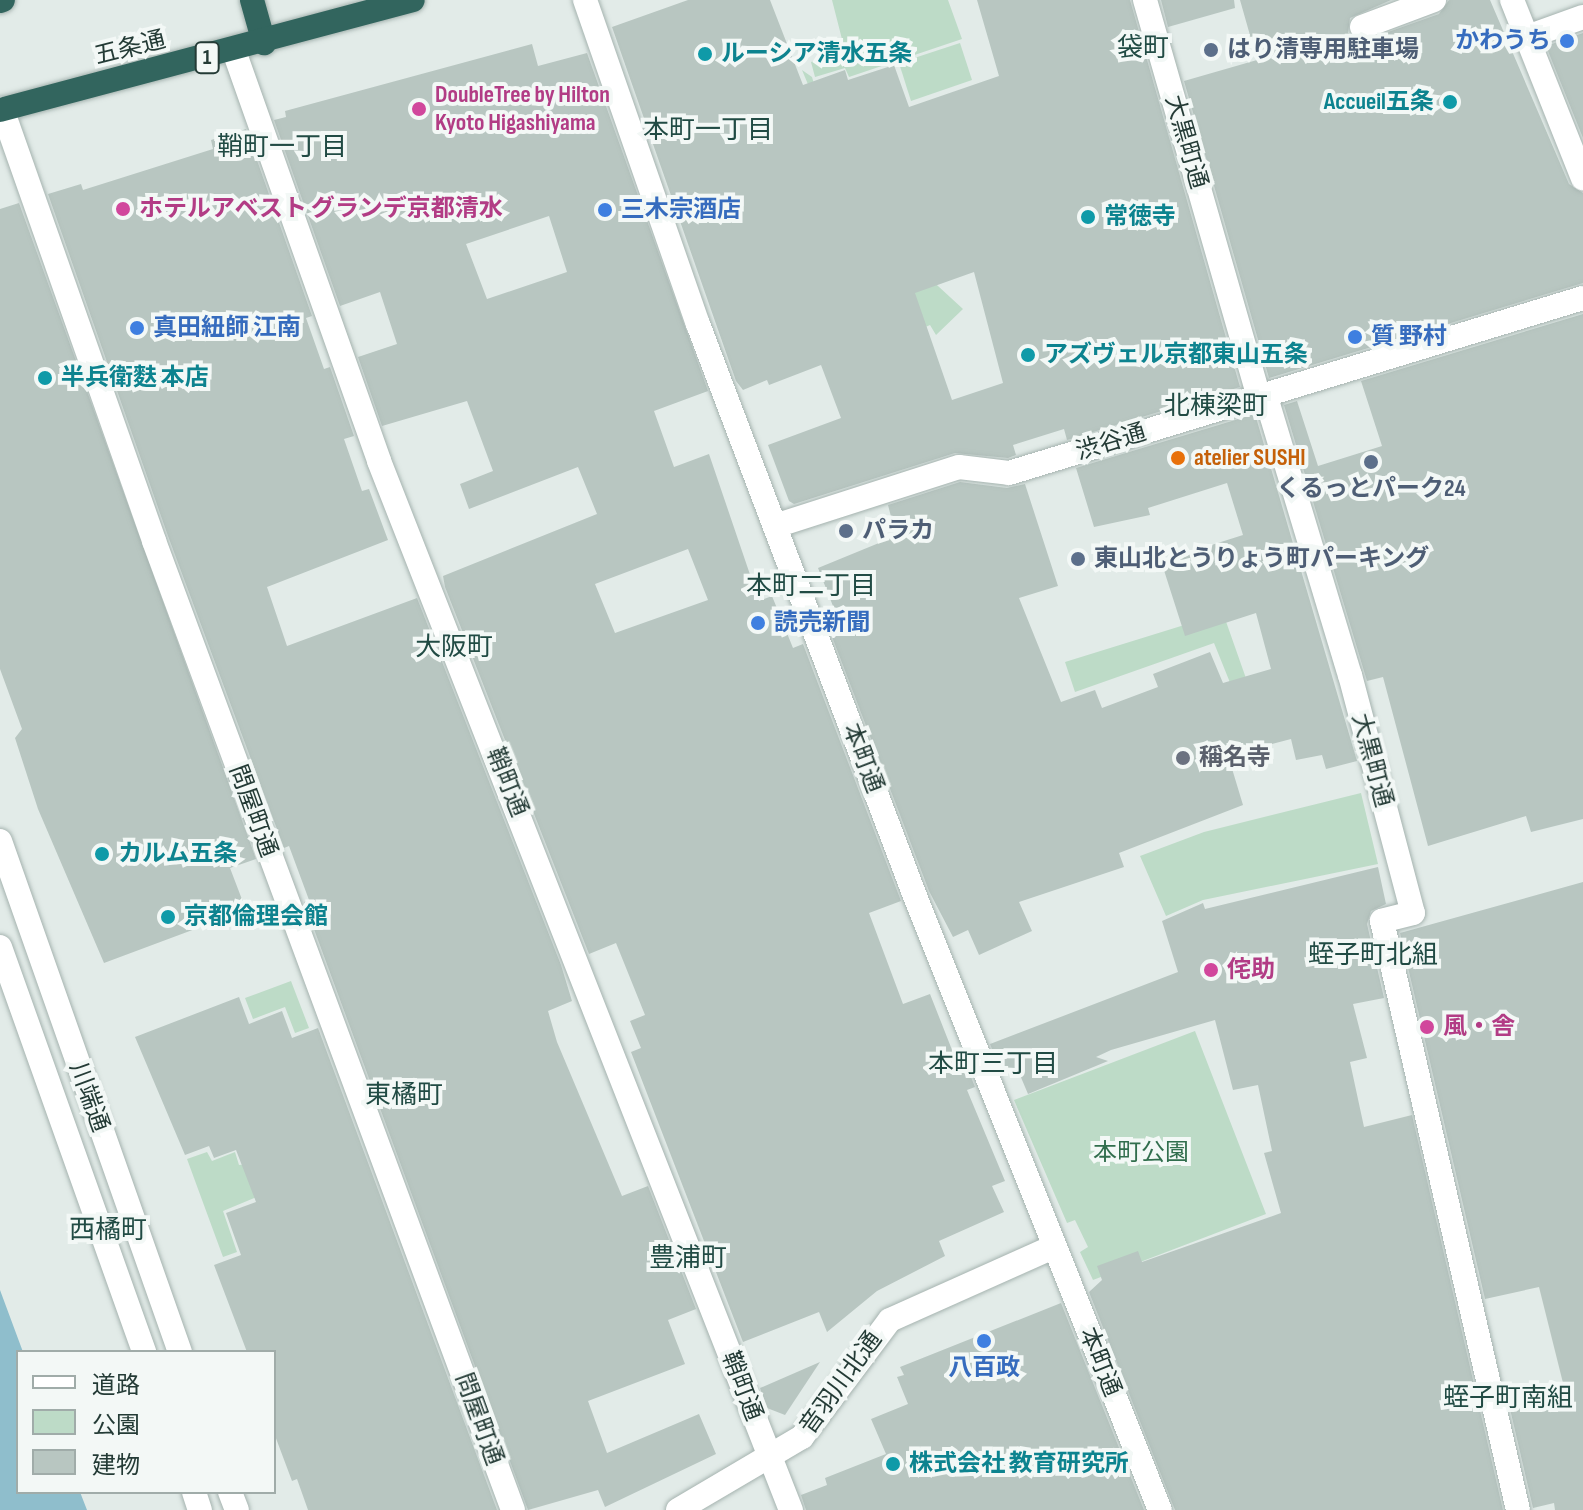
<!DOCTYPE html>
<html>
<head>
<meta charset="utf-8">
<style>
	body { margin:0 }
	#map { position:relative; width:1583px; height:1510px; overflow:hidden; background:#e2ebe8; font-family:"Sofia Sans Condensed","Noto Sans JP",sans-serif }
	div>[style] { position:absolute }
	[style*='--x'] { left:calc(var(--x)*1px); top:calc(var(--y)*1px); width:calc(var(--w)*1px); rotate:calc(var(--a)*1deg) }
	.green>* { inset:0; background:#bddbc7 }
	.water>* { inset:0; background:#8fbecc }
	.building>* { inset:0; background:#b8c6c1 }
	.roads { filter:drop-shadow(0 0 2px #a5b3af) drop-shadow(0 0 2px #a5b3af) }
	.street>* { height:24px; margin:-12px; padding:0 12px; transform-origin:12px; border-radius:12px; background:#fff }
	.secondary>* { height:24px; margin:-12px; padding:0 12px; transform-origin:12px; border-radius:12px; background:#fff }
	.highway>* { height:24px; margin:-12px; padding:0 12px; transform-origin:12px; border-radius:12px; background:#32655e }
	.dots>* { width:22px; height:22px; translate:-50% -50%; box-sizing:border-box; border:4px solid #f3f8f6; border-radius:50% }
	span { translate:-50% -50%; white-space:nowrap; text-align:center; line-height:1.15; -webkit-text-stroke:8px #f3f8f6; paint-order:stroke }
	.shield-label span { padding:2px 6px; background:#f3f8f6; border:2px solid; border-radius:6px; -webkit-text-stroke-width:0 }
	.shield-label { font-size:22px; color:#243b36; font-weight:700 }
	.shop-label { font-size:24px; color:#366cbe; font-weight:700 }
	.right { translate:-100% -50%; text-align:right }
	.left { translate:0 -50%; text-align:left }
	.street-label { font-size:24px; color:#243b36 }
	.service-label { font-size:24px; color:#4e5e75; font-weight:700 }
	.culture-label { font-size:24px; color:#0d838f; font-weight:700 }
	.hotel-label { font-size:24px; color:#b23c85; font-weight:700 }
	.food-label { font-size:24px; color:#c56008; font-weight:700 }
	.worship-label { font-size:24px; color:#5b616d; font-weight:700 }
	.park-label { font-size:24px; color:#316e4d }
	.neighbourhood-label { font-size:26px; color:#214b44 }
	.legend { position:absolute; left:16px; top:1350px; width:260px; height:144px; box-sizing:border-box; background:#f3f8f6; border:2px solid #a0aca9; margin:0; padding:10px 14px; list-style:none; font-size:24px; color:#243b36 }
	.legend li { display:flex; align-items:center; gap:16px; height:40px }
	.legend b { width:40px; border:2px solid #a0aca9 }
</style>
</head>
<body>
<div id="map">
	<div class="green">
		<i style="clip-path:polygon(832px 0,948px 0,962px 39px,849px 77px,845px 68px,815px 77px,811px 62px,845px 51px)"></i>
		<i style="clip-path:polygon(960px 43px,972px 80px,911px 101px,899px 63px)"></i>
		<i style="clip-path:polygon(802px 70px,812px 77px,824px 118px,913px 263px,963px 309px,936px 335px,930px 325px,912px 333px)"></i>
		<i style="clip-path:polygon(1223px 613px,1248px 684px,1233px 690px,1214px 643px,1075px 692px,1065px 662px)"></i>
		<i style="clip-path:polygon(1361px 793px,1378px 864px,1203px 900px,1166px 916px,1140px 856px,1204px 832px)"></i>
		<i style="clip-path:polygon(291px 981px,309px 1028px,295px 1033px,285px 1007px,253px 1019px,245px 998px)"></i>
		<i style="clip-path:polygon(1195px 1031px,1266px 1214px,1093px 1280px,1080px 1252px,1088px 1247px,1075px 1220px,1067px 1223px,1014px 1100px)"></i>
		<i style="clip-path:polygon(207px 1152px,212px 1161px,235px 1152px,239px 1165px,251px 1164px,266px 1193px,223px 1211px,237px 1252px,223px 1257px,187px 1159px)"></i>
	</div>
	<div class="water">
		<i style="clip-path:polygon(0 1290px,23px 1352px,18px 1352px,18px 1492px,80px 1492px,87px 1510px,0 1510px)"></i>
	</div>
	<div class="building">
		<i style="clip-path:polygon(evenodd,688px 0,770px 0,803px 85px,845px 70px,848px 80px,894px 65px,909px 107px,999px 76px,977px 0,1130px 0,1240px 387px,1067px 440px,1064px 429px,1013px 445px,1016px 455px,1008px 458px,955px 453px,794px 504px,789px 501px,768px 445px,841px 418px,821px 365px,769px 385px,767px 380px,743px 390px,736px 381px,612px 27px,688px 0,974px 272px,1003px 383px,952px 400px,915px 293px,974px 272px)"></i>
		<i style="clip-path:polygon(1161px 0,1234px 0,1235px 8px,1168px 27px)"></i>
		<i style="clip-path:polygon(1240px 0,1391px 0,1350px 18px,1348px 33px,1360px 42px,1439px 14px,1449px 0,1490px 0,1569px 184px,1583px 193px,1583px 283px,1269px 378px,1184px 81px,1257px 60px)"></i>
		<i style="clip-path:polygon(1583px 33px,1583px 138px,1546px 46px)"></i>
		<i style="clip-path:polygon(evenodd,532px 44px,538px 66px,587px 53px,708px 391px,654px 411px,674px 467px,709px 454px,759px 601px,772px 596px,793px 648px,803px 644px,901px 901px,869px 913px,903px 1004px,930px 994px,956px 1060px,963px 1057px,975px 1087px,967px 1090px,1005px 1181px,992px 1186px,1004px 1212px,939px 1241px,945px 1256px,877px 1291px,827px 1332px,819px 1312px,743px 1342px,631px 1052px,641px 1048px,630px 1021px,645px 1015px,616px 943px,589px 954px,445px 587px,443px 576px,597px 514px,578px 467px,469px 509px,460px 484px,493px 471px,467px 401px,382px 426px,358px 357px,397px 344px,380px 292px,340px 306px,274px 120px,286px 117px,285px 111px,532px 44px,549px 216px,567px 272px,487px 299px,466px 244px,549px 216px,532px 44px,688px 549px,708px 600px,615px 633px,595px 584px,688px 549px)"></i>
		<i style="clip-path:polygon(246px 129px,312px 316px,306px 318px,324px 369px,330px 367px,354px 436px,344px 439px,362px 491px,369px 489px,388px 540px,267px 587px,287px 646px,417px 598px,561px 965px,572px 1001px,548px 1011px,557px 1042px,622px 1196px,648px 1186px,696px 1309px,668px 1320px,685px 1364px,588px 1401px,607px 1453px,699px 1414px,716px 1454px,605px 1507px,598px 1490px,528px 1510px,304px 902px,309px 900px,289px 846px,284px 848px,168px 536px,48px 194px,81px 184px,83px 190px,213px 149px,211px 140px)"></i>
		<i style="clip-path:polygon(19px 203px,256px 859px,230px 868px,246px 910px,104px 963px,38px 809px,15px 738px,22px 729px,0 669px,0 209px)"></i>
		<i style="clip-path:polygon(1583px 314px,1583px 819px,1531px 832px,1526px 816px,1428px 846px,1383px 677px,1367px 681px,1284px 405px,1297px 401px,1318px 466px,1382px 446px,1361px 381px)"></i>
		<i style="clip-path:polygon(1255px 414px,1357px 761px,1326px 769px,1322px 755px,1296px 760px,1291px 739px,1234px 754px,1236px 759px,1230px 762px,1243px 805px,1119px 853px,1124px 867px,1019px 902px,1032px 931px,979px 955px,968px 930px,953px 937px,929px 891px,831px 634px,842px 629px,818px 568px,896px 536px,888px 505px,960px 482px,1007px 488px,1025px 484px,1058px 586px,1019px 598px,1061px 702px,1095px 690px,1102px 708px,1158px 687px,1153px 674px,1210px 652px,1223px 683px,1271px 669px,1256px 613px,1185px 636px,1161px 561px,1243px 535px,1227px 483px,1148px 508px,1150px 515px,1094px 527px,1076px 468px)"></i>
		<i style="clip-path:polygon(1378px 867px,1386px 904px,1371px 911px,1367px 924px,1384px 998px,1353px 1004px,1367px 1058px,1350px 1062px,1364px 1127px,1412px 1115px,1503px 1510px,1175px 1510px,1089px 1292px,1102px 1280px,1097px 1266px,1138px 1251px,1142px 1262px,1281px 1213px,1264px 1153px,1272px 1151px,1258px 1085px,1233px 1090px,1215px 1020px,1111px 1050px,1096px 1057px,1108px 1061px,1028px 1094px,1017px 1068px,1002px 1074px,990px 1044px,1178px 972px,1162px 921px,1203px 903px,1205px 909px)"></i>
		<i style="clip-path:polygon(1583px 882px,1583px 1510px,1555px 1510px,1554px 1503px,1533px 1508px,1507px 1396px,1563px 1383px,1539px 1287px,1485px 1299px,1400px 933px)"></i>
		<i style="clip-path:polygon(239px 997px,249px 1024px,282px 1011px,292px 1038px,318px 1028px,497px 1510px,308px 1510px,297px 1479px,292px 1481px,274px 1433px,274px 1352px,247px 1352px,214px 1265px,241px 1255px,226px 1213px,256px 1202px,236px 1150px,214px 1158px,209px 1146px,185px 1155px,135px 1037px)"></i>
		<i style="clip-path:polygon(1061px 1303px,1144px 1510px,806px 1510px,801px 1495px,827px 1485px,825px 1478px,886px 1454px,871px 1419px,908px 1404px,897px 1377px,904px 1375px,900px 1367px)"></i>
		<i style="clip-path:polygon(820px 1362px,785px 1415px,767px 1408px,760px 1388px)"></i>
	</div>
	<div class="roads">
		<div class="street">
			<i style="--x:585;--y:0;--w:343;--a:70.8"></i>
			<i style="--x:698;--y:324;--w:606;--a:69.23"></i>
			<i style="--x:913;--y:891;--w:666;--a:68.25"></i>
			<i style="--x:1145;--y:0;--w:414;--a:74"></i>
			<i style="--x:1259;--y:398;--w:11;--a:34"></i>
			<i style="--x:1268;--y:404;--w:283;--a:73.2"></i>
			<i style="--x:1350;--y:675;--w:246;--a:75.2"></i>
			<i style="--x:1413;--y:913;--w:32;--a:166"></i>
			<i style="--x:1382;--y:921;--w:604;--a:77"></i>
			<i style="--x:1362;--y:27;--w:77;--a:-20.6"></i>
			<i style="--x:1527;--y:37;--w:59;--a:-19.7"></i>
			<i style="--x:234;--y:51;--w:435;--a:70.5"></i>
			<i style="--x:379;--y:461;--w:1127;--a:68.56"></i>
			<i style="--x:2;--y:109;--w:458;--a:70.6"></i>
			<i style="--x:154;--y:541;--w:1033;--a:69.67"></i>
			<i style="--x:775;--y:526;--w:193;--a:-17.8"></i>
			<i style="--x:959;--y:467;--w:50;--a:6.8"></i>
			<i style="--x:1009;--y:473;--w:600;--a:-16.96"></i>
		</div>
		<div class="secondary">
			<i style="--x:1512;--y:0;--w:192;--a:68.3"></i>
			<i style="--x:0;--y:841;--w:542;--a:70.6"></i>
			<i style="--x:0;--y:947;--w:430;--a:70.4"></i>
			<i style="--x:194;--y:1492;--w:19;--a:72"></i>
			<i style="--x:230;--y:1492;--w:19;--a:69"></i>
			<i style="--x:678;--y:1510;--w:144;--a:-30.5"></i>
			<i style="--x:802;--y:1437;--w:146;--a:-53.1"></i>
			<i style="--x:890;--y:1320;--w:179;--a:-24.1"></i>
		</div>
		<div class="highway">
			<i style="--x:252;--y:0;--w:45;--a:74.4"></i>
			<i style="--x:0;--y:1;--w:3;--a:-18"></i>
			<i style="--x:0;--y:110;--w:427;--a:-14.9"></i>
		</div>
	</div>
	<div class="dots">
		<i style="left:1567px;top:41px;background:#3f7fe0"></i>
		<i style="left:1211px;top:50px;background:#5c6f8a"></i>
		<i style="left:705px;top:54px;background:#0f9aa8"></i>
		<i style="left:1450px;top:102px;background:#0f9aa8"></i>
		<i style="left:419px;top:109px;background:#d1479c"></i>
		<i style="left:123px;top:209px;background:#d1479c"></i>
		<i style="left:605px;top:210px;background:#3f7fe0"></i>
		<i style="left:1088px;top:217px;background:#0f9aa8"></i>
		<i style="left:137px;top:328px;background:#3f7fe0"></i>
		<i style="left:1355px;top:337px;background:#3f7fe0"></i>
		<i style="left:1028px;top:355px;background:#0f9aa8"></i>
		<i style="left:45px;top:378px;background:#0f9aa8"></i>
		<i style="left:1178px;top:458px;background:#e8710a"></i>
		<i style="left:1371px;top:462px;background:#5c6f8a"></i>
		<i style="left:846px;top:531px;background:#5c6f8a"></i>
		<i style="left:1078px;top:559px;background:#5c6f8a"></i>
		<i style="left:758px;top:623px;background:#3f7fe0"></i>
		<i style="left:1183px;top:758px;background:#6b7280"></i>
		<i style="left:102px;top:854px;background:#0f9aa8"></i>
		<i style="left:168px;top:917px;background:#0f9aa8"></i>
		<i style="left:1211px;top:970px;background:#d1479c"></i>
		<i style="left:1427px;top:1027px;background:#d1479c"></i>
		<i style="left:984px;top:1341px;background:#3f7fe0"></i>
		<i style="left:893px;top:1464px;background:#0f9aa8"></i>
	</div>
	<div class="shield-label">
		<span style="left:207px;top:58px">1</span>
	</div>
	<div class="shop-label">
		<span class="right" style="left:1551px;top:41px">かわうち</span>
		<span class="left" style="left:621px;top:210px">三木宗酒店</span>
		<span class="left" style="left:153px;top:328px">真田紐師 江南</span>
		<span class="left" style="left:1371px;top:337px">質 野村</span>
		<span class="left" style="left:774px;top:623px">読売新聞</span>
		<span style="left:984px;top:1368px">八百政</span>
	</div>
	<div class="street-label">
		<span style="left:130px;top:48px;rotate:-14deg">五条通</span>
		<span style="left:1186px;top:142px;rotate:74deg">大黒町通</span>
		<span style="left:1111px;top:442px;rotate:-17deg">渋谷通</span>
		<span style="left:863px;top:758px;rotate:69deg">本町通</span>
		<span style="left:1372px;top:760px;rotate:75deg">大黒町通</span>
		<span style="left:507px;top:782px;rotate:68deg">鞘町通</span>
		<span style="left:253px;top:811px;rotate:70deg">問屋町通</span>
		<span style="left:89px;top:1097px;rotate:70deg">川端通</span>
		<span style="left:1100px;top:1362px;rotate:68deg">本町通</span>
		<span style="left:841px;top:1383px;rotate:-54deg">音羽川北通</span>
		<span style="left:742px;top:1386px;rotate:69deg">鞘町通</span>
		<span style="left:479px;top:1419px;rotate:70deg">問屋町通</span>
	</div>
	<div class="service-label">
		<span class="left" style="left:1227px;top:50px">はり清専用駐車場</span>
		<span style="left:1371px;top:489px">くるっとパーク24</span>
		<span class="left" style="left:862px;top:531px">パラカ</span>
		<span class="left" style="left:1094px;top:559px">東山北とうりょう町パーキング</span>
	</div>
	<div class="culture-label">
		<span class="left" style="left:721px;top:54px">ルーシア清水五条</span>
		<span class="right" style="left:1434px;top:102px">Accueil五条</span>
		<span class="left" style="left:1104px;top:217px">常徳寺</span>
		<span class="left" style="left:1044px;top:355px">アズヴェル京都東山五条</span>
		<span class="left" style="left:61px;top:378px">半兵衛麩 本店</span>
		<span class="left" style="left:118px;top:854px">カルム五条</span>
		<span class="left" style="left:184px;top:917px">京都倫理会館</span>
		<span class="left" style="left:909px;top:1464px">株式会社 教育研究所</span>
	</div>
	<div class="hotel-label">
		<span class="left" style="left:435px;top:109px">DoubleTree by Hilton<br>Kyoto Higashiyama</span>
		<span class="left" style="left:139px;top:209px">ホテルアベスト グランデ京都清水</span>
		<span class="left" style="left:1227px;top:970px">侘助</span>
		<span class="left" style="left:1443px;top:1027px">風・舎</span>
	</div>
	<div class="food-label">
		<span class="left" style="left:1194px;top:458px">atelier SUSHI</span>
	</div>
	<div class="worship-label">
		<span class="left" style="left:1199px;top:758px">稱名寺</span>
	</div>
	<div class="park-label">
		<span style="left:1141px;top:1153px">本町公園</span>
	</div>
	<div class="neighbourhood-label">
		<span style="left:1143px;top:49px">袋町</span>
		<span style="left:708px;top:131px">本町一丁目</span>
		<span style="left:282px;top:148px">鞘町一丁目</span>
		<span style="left:1216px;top:407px">北棟梁町</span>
		<span style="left:811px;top:587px">本町二丁目</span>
		<span style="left:454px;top:648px">大阪町</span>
		<span style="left:1373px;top:956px">蛭子町北組</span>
		<span style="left:993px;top:1065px">本町三丁目</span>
		<span style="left:404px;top:1096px">東橘町</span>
		<span style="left:108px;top:1231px">西橘町</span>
		<span style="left:688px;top:1259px">豊浦町</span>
		<span style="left:1508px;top:1399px">蛭子町南組</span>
	</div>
	<ul class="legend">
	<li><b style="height:10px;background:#fff"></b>道路</li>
	<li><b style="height:22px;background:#bddbc7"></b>公園</li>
	<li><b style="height:22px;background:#b8c6c1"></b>建物</li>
	</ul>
</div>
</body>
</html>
